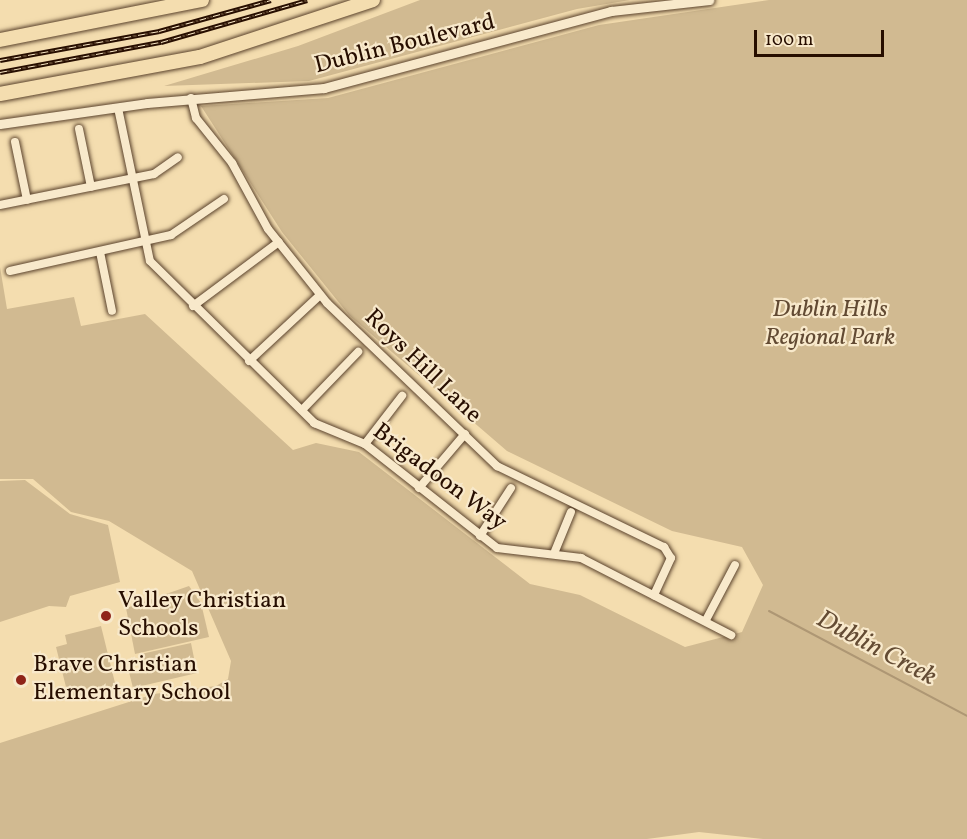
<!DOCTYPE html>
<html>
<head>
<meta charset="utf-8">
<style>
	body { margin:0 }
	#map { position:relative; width:967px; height:839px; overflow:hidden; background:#f4ddaf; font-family:Vollkorn,serif }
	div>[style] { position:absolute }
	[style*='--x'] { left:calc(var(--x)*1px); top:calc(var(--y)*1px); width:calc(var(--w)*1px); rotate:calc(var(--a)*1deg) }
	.green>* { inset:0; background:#d1ba91 }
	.stream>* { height:2px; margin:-1px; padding:0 1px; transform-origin:1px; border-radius:1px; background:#ae9774 }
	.roads { filter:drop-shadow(0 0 2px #5a422c) drop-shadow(0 0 2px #5a422c) }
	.minor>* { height:8px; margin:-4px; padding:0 4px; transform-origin:4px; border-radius:4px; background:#f8e9cb }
	.tertiary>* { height:9px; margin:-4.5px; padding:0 4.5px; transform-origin:4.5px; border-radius:4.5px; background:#f8e9cb }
	.motorway>* { height:14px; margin:-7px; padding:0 7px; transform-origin:7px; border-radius:7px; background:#f4ddaf }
	.rail>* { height:4.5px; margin-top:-2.25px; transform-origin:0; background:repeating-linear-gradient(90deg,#f8e9cb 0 7px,#270e00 0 14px); box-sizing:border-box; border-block:2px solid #270e00 }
	.dots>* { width:16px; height:16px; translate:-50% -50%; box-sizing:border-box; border:3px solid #f8e9cb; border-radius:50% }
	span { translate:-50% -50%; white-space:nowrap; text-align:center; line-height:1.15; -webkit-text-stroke:4.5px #f8e9cb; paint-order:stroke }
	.street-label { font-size:24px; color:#270e00 }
	.park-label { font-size:24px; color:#624a33; font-style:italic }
	.poi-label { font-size:24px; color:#270e00 }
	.left { translate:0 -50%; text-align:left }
	.water-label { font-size:26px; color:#644c34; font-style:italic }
	.scale { position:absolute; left:754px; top:30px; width:130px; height:27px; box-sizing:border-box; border:3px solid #270e00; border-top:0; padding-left:8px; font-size:18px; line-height:21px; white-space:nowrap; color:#270e00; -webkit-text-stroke:4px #f8e9cb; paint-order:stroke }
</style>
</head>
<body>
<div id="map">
	<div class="green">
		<i style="clip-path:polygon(420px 0,630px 0,577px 9px,309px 81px,164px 86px,298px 46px)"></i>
		<i style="clip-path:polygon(769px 0,967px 0,967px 839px,763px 839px,699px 832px,647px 839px,0 839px,0 743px,154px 694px,216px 686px,228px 679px,231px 661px,192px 571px,109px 521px,71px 512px,33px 479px,0 479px,0 267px,7px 309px,74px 297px,81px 326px,145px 314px,293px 450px,316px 443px,359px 452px,530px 584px,580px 595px,685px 647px,742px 632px,763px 585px,742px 547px,672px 531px,507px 451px,349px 315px,282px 232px,201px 106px,328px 98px,599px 25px)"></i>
		<i style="clip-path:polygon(25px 480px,70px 514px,108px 525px,120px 582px,70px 596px,66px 607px,49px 606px,0 622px,0 481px)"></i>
		<i style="clip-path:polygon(189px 586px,201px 603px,209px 637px,135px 654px,126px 608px)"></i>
		<i style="clip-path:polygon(101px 626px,116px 687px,69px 699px,56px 647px,67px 644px,65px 635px)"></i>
		<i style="clip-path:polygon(191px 643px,197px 673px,133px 688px,129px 672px,138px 670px,141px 654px)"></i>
	</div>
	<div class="stream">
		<i style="--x:769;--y:611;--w:224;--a:27.9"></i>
	</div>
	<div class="roads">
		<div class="minor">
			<i style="--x:191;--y:98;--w:21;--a:76"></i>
			<i style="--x:196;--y:118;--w:58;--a:51.3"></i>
			<i style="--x:232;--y:163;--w:75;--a:61.4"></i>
			<i style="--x:268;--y:229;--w:95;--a:51.4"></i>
			<i style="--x:327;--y:303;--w:236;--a:43.8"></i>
			<i style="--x:497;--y:466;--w:186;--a:25.9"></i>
			<i style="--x:664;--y:547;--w:13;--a:58"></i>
			<i style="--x:671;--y:558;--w:41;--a:114.7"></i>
			<i style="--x:118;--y:108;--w:156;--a:78.2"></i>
			<i style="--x:150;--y:261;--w:231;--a:44.6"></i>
			<i style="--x:314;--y:423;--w:55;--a:22.4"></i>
			<i style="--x:365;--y:444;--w:168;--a:38.2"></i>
			<i style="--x:497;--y:548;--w:85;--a:6.8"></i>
			<i style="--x:581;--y:558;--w:169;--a:27.2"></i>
			<i style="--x:79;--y:129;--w:59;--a:78.3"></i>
			<i style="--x:15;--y:142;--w:59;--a:78.3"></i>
			<i style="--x:0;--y:205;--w:157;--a:-11.4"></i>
			<i style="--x:154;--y:174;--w:29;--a:-35"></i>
			<i style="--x:100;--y:252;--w:60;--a:78.5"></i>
			<i style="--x:10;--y:271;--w:165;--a:-12.6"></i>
			<i style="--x:171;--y:235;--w:64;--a:-34.2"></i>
			<i style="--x:193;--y:306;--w:107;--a:-36.7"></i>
			<i style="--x:249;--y:361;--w:97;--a:-42.9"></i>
			<i style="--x:302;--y:410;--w:81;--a:-46"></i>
			<i style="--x:365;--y:444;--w:61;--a:-52.4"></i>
			<i style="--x:419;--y:488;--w:71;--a:-49.6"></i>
			<i style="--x:480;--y:536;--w:57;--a:-57.1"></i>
			<i style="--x:555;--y:551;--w:42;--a:-67.7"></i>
			<i style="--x:706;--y:620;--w:62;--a:-62.2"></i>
		</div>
		<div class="tertiary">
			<i style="--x:0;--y:124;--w:148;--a:-8.1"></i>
			<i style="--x:147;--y:103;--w:178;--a:-4.8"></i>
			<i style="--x:324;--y:88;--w:297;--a:-15"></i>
			<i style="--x:611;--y:11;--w:99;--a:-6.4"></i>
		</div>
		<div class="motorway">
			<i style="--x:0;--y:40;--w:206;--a:-11.2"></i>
			<i style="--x:0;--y:94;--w:203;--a:-10.5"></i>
			<i style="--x:200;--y:57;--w:182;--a:-18.2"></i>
		</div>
	</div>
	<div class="rail">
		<i style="--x:0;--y:60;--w:162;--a:-10.3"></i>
		<i style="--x:159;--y:31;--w:116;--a:-15.5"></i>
		<i style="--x:0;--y:72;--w:164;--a:-10.6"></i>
		<i style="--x:161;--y:42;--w:152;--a:-16"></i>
	</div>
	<div class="dots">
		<i style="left:106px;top:616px;background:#8f2418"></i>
		<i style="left:21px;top:680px;background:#8f2418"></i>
	</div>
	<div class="street-label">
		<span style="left:405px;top:45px;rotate:-14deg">Dublin Boulevard</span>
		<span style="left:422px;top:367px;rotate:44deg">Roys Hill Lane</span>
		<span style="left:439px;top:478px;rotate:37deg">Brigadoon Way</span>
	</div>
	<div class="park-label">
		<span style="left:830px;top:325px">Dublin Hills<br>Regional Park</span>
	</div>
	<div class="poi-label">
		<span class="left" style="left:118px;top:616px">Valley Christian<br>Schools</span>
		<span class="left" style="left:33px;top:680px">Brave Christian<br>Elementary School</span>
	</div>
	<div class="water-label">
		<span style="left:876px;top:649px;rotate:28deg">Dublin Creek</span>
	</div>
	<div class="scale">100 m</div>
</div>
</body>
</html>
